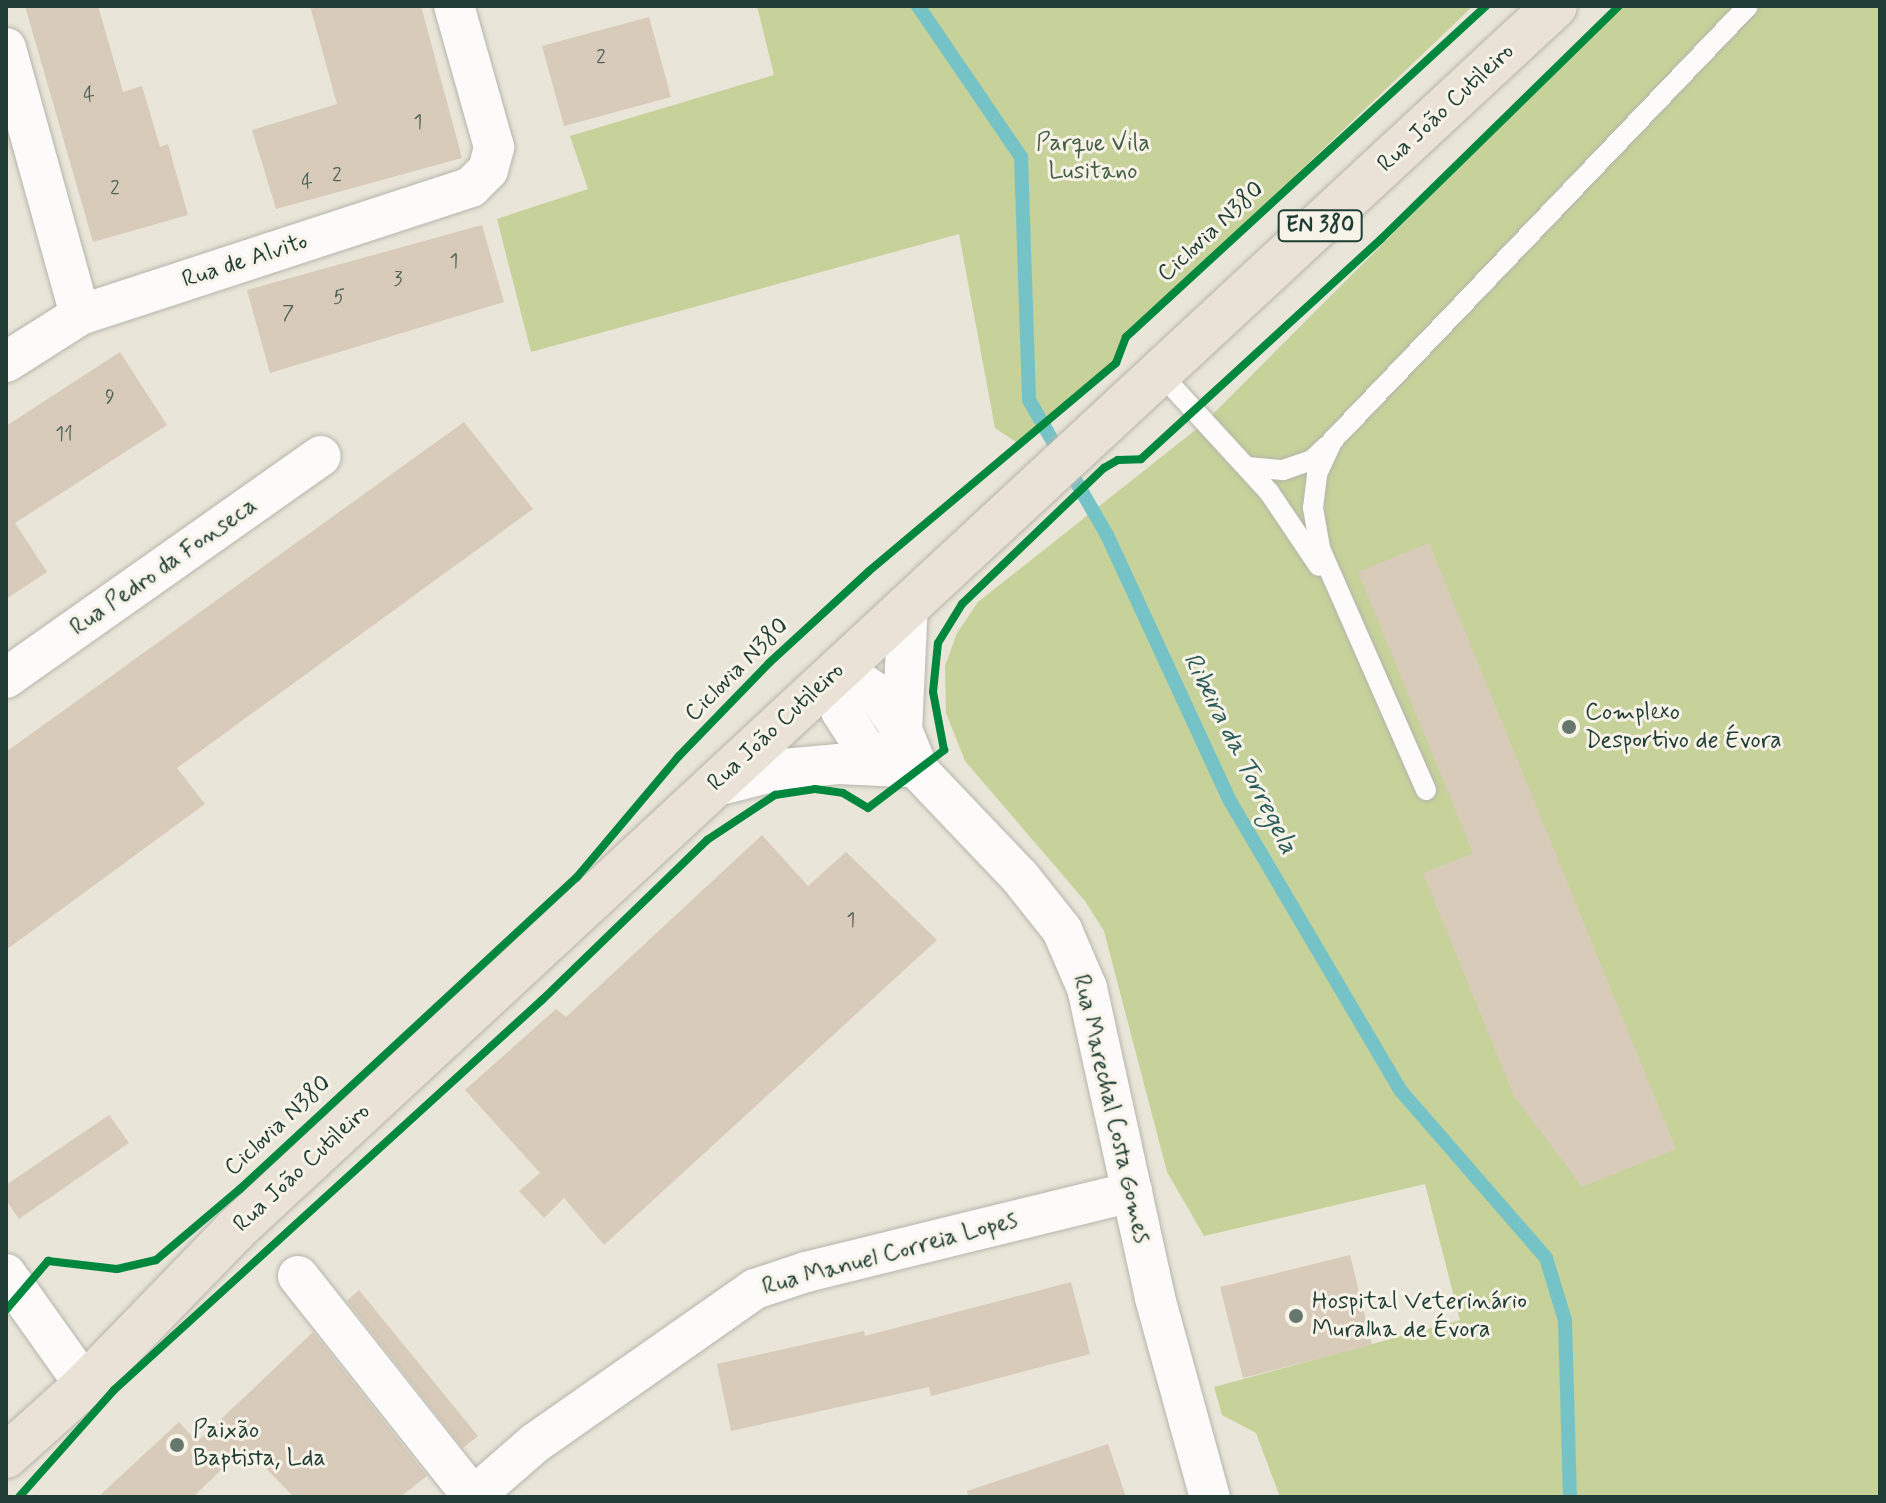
<!DOCTYPE html>
<html>
<head>
<meta charset="utf-8">
<style>
	body { margin:0 }
	#map { position:relative; width:1886px; height:1503px; overflow:hidden; background:#e9e5d8; font-family:Mynerve,sans-serif }
	div>[style] { position:absolute }
	[style*='--x'] { left:calc(var(--x)*1px); top:calc(var(--y)*1px); width:calc(var(--w)*1px); rotate:calc(var(--a)*1deg) }
	.green>* { inset:0; background:#c6d29a }
	.stream>* { height:14px; margin:-7px; padding:0 7px; transform-origin:7px; border-radius:7px; background:#76c3c7 }
	.building>* { inset:0; background:#d8cbba }
	.roads { filter:drop-shadow(0 0 2px #b5b5ac) drop-shadow(0 0 2px #b5b5ac) }
	.lane>* { height:20px; margin:-10px; padding:0 10px; transform-origin:10px; border-radius:10px; background:#fcfbf9 }
	.street>* { height:40px; margin:-20px; padding:0 20px; transform-origin:20px; border-radius:20px; background:#fcfbf9 }
	.primary>* { height:44px; margin:-22px; padding:0 22px; transform-origin:22px; border-radius:22px; background:#ebe2d7 }
	.cycleway>* { height:8px; margin:-4px; padding:0 4px; transform-origin:4px; border-radius:4px; background:#00873e }
	.dots>* { width:22px; height:22px; translate:-50% -50%; box-sizing:border-box; border:4px solid #f7f3e8; border-radius:50% }
	span { translate:-50% -50%; white-space:nowrap; text-align:center; line-height:1.15; -webkit-text-stroke:6px #f7f3e8; paint-order:stroke }
	.number-label { font-size:20px; color:#4d6056 }
	.number-label span { -webkit-text-stroke-width:0 }
	.shield-label span { padding:2px 6px; background:#f7f3e8; border:2px solid; border-radius:6px; -webkit-text-stroke-width:0 }
	.shield-label { font-size:22px; color:#1f3d34; font-weight:700 }
	.street-label { font-size:24px; color:#1f3d34 }
	.park-label { font-size:24px; color:#425e41 }
	.poi-label { font-size:24px; color:#1f3d34 }
	.left { translate:0 -50%; text-align:left }
	.water-label { font-size:26px; color:#285b57; font-style:italic }
	.frame { position:absolute; inset:0; border:8px solid #1f3d34; pointer-events:none }
</style>
</head>
<body>
<div id="map">
	<div class="green">
		<i style="clip-path:polygon(757px 6px,1473px 6px,1126px 337px,1116px 363px,1022px 446px,995px 428px,959px 234px,531px 352px,497px 219px,588px 189px,570px 136px,774px 75px)"></i>
		<i style="clip-path:polygon(1620px 6px,1880px 6px,1880px 1497px,1280px 1497px,1256px 1433px,1222px 1415px,1214px 1387px,1460px 1320px,1425px 1184px,1204px 1236px,1167px 1172px,1104px 931px,1085px 901px,965px 761px,946px 713px,945px 666px,957px 633px,978px 602px,1203px 424px)"></i>
	</div>
	<div class="stream">
		<i style="--x:918;--y:6;--w:183;--a:55.7"></i>
		<i style="--x:1021;--y:157;--w:243;--a:88.1"></i>
		<i style="--x:1029;--y:400;--w:156;--a:60"></i>
		<i style="--x:1107;--y:535;--w:293;--a:65.2"></i>
		<i style="--x:1230;--y:801;--w:337;--a:59.5"></i>
		<i style="--x:1401;--y:1091;--w:221;--a:49"></i>
		<i style="--x:1546;--y:1258;--w:65;--a:73"></i>
		<i style="--x:1565;--y:1320;--w:177;--a:88.4"></i>
	</div>
	<div class="building">
		<i style="clip-path:polygon(25px 6px,98px 6px,123px 92px,142px 86px,160px 147px,168px 144px,188px 215px,93px 242px)"></i>
		<i style="clip-path:polygon(310px 6px,421px 6px,462px 158px,276px 209px,252px 130px,337px 104px)"></i>
		<i style="clip-path:polygon(649px 17px,671px 97px,564px 126px,542px 46px)"></i>
		<i style="clip-path:polygon(482px 225px,504px 302px,270px 373px,247px 290px)"></i>
		<i style="clip-path:polygon(120px 352px,167px 425px,15px 523px,47px 572px,6px 599px,6px 426px)"></i>
		<i style="clip-path:polygon(464px 422px,533px 509px,177px 768px,205px 804px,6px 950px,6px 752px)"></i>
		<i style="clip-path:polygon(1429px 543px,1676px 1149px,1582px 1187px,1514px 1096px,1423px 873px,1473px 853px,1358px 572px)"></i>
		<i style="clip-path:polygon(762px 835px,808px 886px,846px 852px,937px 940px,604px 1245px,564px 1198px,544px 1218px,519px 1191px,540px 1173px,465px 1090px,556px 1009px,566px 1017px)"></i>
		<i style="clip-path:polygon(109px 1115px,129px 1143px,19px 1219px,6px 1200px,6px 1185px)"></i>
		<i style="clip-path:polygon(1350px 1255px,1372px 1345px,1243px 1378px,1220px 1287px)"></i>
		<i style="clip-path:polygon(1071px 1282px,1090px 1354px,931px 1396px,929px 1387px,731px 1431px,717px 1364px,864px 1331px,865px 1336px)"></i>
		<i style="clip-path:polygon(359px 1290px,478px 1436px,463px 1448px,347px 1301px)"></i>
		<i style="clip-path:polygon(313px 1332px,427px 1476px,400px 1497px,294px 1497px,245px 1447px,193px 1497px,98px 1497px,179px 1422px,197px 1442px)"></i>
		<i style="clip-path:polygon(1108px 1444px,1126px 1497px,968px 1497px,967px 1491px)"></i>
	</div>
	<div class="roads">
		<div class="lane">
			<i style="--x:1159;--y:372;--w:163;--a:47.5"></i>
			<i style="--x:1269;--y:492;--w:89;--a:56"></i>
			<i style="--x:1247;--y:467;--w:36;--a:5"></i>
			<i style="--x:1283;--y:470;--w:31;--a:-19"></i>
			<i style="--x:1312;--y:460;--w:21;--a:-43"></i>
			<i style="--x:1426;--y:790;--w:264;--a:-113.7"></i>
			<i style="--x:1320;--y:548;--w:41;--a:-99.9"></i>
			<i style="--x:1313;--y:508;--w:34;--a:-83"></i>
			<i style="--x:1317;--y:474;--w:38;--a:-65"></i>
			<i style="--x:1333;--y:440;--w:600;--a:-46.28"></i>
		</div>
		<div class="street">
			<i style="--x:6;--y:48;--w:277;--a:74.5"></i>
			<i style="--x:6;--y:362;--w:88;--a:-32.4"></i>
			<i style="--x:80;--y:315;--w:411;--a:-18.1"></i>
			<i style="--x:471;--y:187;--w:24;--a:-45"></i>
			<i style="--x:488;--y:170;--w:24;--a:-75"></i>
			<i style="--x:494;--y:147;--w:147;--a:-105.8"></i>
			<i style="--x:839;--y:668;--w:45;--a:34"></i>
			<i style="--x:876;--y:693;--w:45;--a:54.9"></i>
			<i style="--x:902;--y:730;--w:44;--a:67.5"></i>
			<i style="--x:919;--y:771;--w:146;--a:46.4"></i>
			<i style="--x:1020;--y:877;--w:68;--a:51.6"></i>
			<i style="--x:1062;--y:930;--w:63;--a:66.7"></i>
			<i style="--x:1087;--y:988;--w:317;--a:77.6"></i>
			<i style="--x:1155;--y:1298;--w:206;--a:74.6"></i>
			<i style="--x:839;--y:668;--w:43;--a:87.3"></i>
			<i style="--x:841;--y:711;--w:43;--a:57.4"></i>
			<i style="--x:864;--y:747;--w:42;--a:28.4"></i>
			<i style="--x:6;--y:678;--w:385;--a:-35.2"></i>
			<i style="--x:902;--y:730;--w:126;--a:-87.3"></i>
			<i style="--x:713;--y:787;--w:72;--a:-14.4"></i>
			<i style="--x:783;--y:769;--w:56;--a:-5.1"></i>
			<i style="--x:839;--y:764;--w:62;--a:2.8"></i>
			<i style="--x:6;--y:1274;--w:136;--a:54.6"></i>
			<i style="--x:298;--y:1276;--w:282;--a:51.6"></i>
			<i style="--x:473;--y:1497;--w:82;--a:-41.1"></i>
			<i style="--x:535;--y:1443;--w:269;--a:-35"></i>
			<i style="--x:755;--y:1289;--w:54;--a:-18.4"></i>
			<i style="--x:806;--y:1272;--w:336;--a:-13.8"></i>
		</div>
		<div class="primary">
			<i style="--x:6;--y:1456;--w:106;--a:-41.9"></i>
			<i style="--x:85;--y:1385;--w:216;--a:-45.9"></i>
			<i style="--x:235;--y:1230;--w:1800;--a:-42.84"></i>
		</div>
	</div>
	<div class="cycleway">
		<i style="--x:6;--y:1310;--w:65;--a:-49.4"></i>
		<i style="--x:48;--y:1261;--w:69;--a:6.6"></i>
		<i style="--x:117;--y:1269;--w:40;--a:-13"></i>
		<i style="--x:156;--y:1260;--w:110;--a:-40.2"></i>
		<i style="--x:240;--y:1189;--w:459;--a:-42.8"></i>
		<i style="--x:577;--y:877;--w:158;--a:-49.9"></i>
		<i style="--x:679;--y:756;--w:129;--a:-45.9"></i>
		<i style="--x:769;--y:663;--w:136;--a:-42.6"></i>
		<i style="--x:869;--y:571;--w:323;--a:-40.1"></i>
		<i style="--x:1116;--y:363;--w:28;--a:-69"></i>
		<i style="--x:1126;--y:337;--w:489;--a:-42.6"></i>
		<i style="--x:19;--y:1497;--w:143;--a:-48.4"></i>
		<i style="--x:114;--y:1390;--w:579;--a:-42.34"></i>
		<i style="--x:542;--y:1000;--w:230;--a:-44.1"></i>
		<i style="--x:707;--y:840;--w:82;--a:-33.5"></i>
		<i style="--x:775;--y:795;--w:40;--a:-8.5"></i>
		<i style="--x:815;--y:789;--w:28;--a:8"></i>
		<i style="--x:843;--y:793;--w:29;--a:31"></i>
		<i style="--x:868;--y:808;--w:96;--a:-37.3"></i>
		<i style="--x:944;--y:750;--w:59;--a:-100.7"></i>
		<i style="--x:933;--y:692;--w:49;--a:-84.2"></i>
		<i style="--x:938;--y:643;--w:46;--a:-58.4"></i>
		<i style="--x:962;--y:604;--w:197;--a:-43.8"></i>
		<i style="--x:1104;--y:468;--w:16;--a:-30"></i>
		<i style="--x:1118;--y:460;--w:23;--a:-2"></i>
		<i style="--x:1141;--y:459;--w:326;--a:-42.5"></i>
		<i style="--x:1381;--y:239;--w:333;--a:-44.4"></i>
	</div>
	<div class="dots">
		<i style="left:1569px;top:727px;background:#66786d"></i>
		<i style="left:1296px;top:1316px;background:#66786d"></i>
		<i style="left:177px;top:1445px;background:#66786d"></i>
	</div>
	<div class="number-label">
		<span style="left:601px;top:57px">2</span>
		<span style="left:89px;top:95px">4</span>
		<span style="left:418px;top:122px">1</span>
		<span style="left:337px;top:175px">2</span>
		<span style="left:307px;top:182px">4</span>
		<span style="left:115px;top:188px">2</span>
		<span style="left:454px;top:261px">1</span>
		<span style="left:398px;top:279px">3</span>
		<span style="left:339px;top:297px">5</span>
		<span style="left:288px;top:313px">7</span>
		<span style="left:110px;top:397px">9</span>
		<span style="left:64px;top:434px">11</span>
		<span style="left:851px;top:920px">1</span>
	</div>
	<div class="shield-label">
		<span style="left:1320px;top:226px">EN 380</span>
	</div>
	<div class="street-label">
		<span style="left:1446px;top:108px;rotate:-43deg">Rua João Cutileiro</span>
		<span style="left:1211px;top:232px;rotate:-43deg">Ciclovia N380</span>
		<span style="left:245px;top:261px;rotate:-18deg">Rua de Alvito</span>
		<span style="left:164px;top:567px;rotate:-35deg">Rua Pedro da Fonseca</span>
		<span style="left:737px;top:670px;rotate:-45deg">Ciclovia N380</span>
		<span style="left:776px;top:727px;rotate:-43deg">Rua João Cutileiro</span>
		<span style="left:1111px;top:1109px;rotate:77deg">Rua Marechal Costa Gomes</span>
		<span style="left:278px;top:1126px;rotate:-43deg">Ciclovia N380</span>
		<span style="left:302px;top:1168px;rotate:-43deg">Rua João Cutileiro</span>
		<span style="left:890px;top:1254px;rotate:-15deg">Rua Manuel Correia Lopes</span>
	</div>
	<div class="park-label">
		<span style="left:1093px;top:158px">Parque Vila<br>Lusitano</span>
	</div>
	<div class="poi-label">
		<span class="left" style="left:1585px;top:727px">Complexo<br>Desportivo de Évora</span>
		<span class="left" style="left:1312px;top:1316px">Hospital Veterinário<br>Muralha de Évora</span>
		<span class="left" style="left:193px;top:1445px">Paixão<br>Baptista, Lda</span>
	</div>
	<div class="water-label">
		<span style="left:1239px;top:754px;rotate:63deg">Ribeira da Torregela</span>
	</div>
	<div class="frame"></div>
</div>
</body>
</html>
